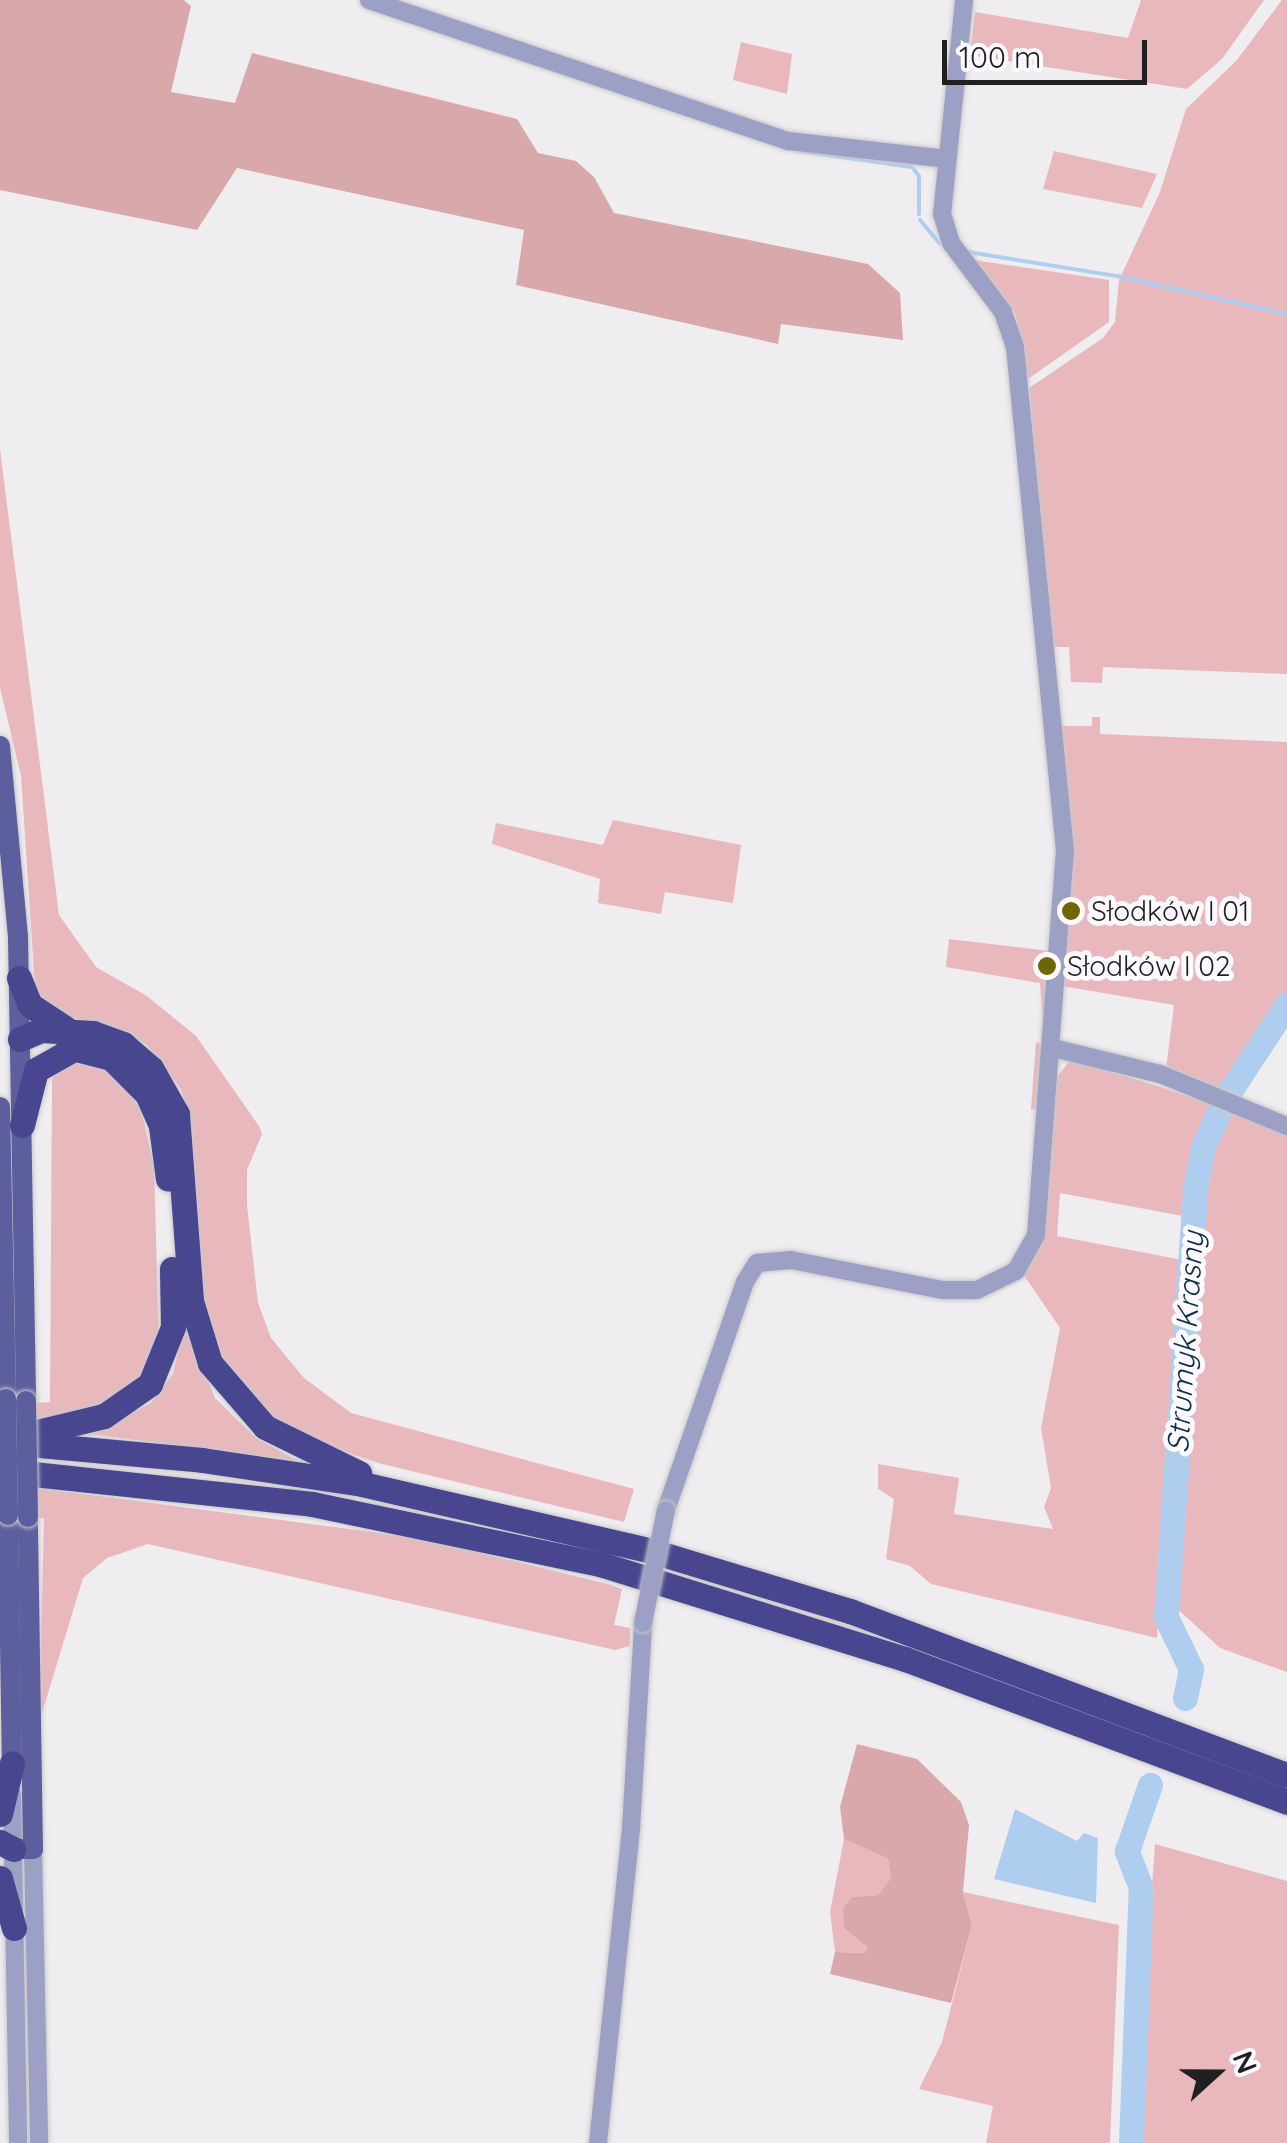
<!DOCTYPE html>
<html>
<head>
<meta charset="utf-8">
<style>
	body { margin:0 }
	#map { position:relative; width:1287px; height:2143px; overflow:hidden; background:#efedf0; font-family:Quicksand,sans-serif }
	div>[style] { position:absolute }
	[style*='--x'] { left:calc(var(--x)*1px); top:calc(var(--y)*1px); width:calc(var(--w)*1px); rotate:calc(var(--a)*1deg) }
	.green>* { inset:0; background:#e9b8bc }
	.forest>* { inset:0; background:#d9a8ab }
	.water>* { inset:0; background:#afceef }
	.stream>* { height:4px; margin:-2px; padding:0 2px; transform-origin:2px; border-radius:2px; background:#afceef }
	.river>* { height:25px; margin:-12.5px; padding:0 12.5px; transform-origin:12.5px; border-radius:12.5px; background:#afceef }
	.roads { filter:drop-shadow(0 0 2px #cac8cb) drop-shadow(0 0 2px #cac8cb) }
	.minor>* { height:18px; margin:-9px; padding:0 9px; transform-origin:9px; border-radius:9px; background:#9da0c5 }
	.major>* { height:20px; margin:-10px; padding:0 10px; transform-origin:10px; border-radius:10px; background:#5d5e9e }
	.highway>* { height:25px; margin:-12.5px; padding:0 12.5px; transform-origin:12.5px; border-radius:12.5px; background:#47468f }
	.bridges { filter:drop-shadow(0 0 2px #cac8cb) drop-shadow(0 0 2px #cac8cb) }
	.minor-bridge>* { height:18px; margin:-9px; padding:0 9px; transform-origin:9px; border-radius:9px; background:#9da0c5 }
	.major-bridge>* { height:20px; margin:-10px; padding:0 10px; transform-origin:10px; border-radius:10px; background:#5d5e9e }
	.dots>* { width:28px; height:28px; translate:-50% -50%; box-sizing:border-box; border:5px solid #fcfafe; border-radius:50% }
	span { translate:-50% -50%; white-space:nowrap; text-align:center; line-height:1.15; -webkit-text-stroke:10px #fcfafe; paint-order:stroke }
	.poi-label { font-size:28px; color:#201f21 }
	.left { translate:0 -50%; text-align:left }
	.water-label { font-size:30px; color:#0a2d4d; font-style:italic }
	.north { position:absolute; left:1167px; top:2023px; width:100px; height:100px; -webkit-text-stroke:8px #fcfafe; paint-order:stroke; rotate:69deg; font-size:28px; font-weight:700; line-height:40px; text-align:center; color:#201f21 }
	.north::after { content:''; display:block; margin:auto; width:35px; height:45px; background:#201f21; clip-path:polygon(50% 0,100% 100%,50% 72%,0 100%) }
	.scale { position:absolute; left:942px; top:40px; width:205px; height:45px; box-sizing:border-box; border:5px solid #201f21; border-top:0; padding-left:12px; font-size:30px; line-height:35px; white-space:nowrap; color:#201f21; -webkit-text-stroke:8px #fcfafe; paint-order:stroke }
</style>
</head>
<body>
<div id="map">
	<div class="green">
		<i style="clip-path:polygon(1141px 0,1264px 0,1222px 59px,1187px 89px,970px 55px,975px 12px,1128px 38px)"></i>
		<i style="clip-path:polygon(1282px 0,1287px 0,1287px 674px,1103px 667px,1102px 683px,1071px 682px,1069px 647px,1052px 647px,1029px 388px,1103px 338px,1115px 322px,1119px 280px,1160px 192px,1186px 109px,1237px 60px)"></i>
		<i style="clip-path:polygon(741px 42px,792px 54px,787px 94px,733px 80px)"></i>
		<i style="clip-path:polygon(1054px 151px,1157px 174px,1142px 208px,1043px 189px)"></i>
		<i style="clip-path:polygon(973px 260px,1109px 280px,1109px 322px,1028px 379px,1015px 313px)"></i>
		<i style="clip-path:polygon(0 449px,59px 915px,96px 967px,147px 996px,196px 1036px,259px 1126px,262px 1134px,247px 1170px,247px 1205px,258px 1303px,271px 1338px,304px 1378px,351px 1413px,634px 1489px,624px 1522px,378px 1463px,301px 1436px,262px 1409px,217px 1354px,201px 1292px,191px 1122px,181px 1089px,146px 1044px,102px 1023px,61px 1016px,41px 1001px,35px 987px,21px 776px,0 688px)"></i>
		<i style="clip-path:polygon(1092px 717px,1100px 717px,1100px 734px,1287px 742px,1287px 998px,1226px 1091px,1166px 1069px,1174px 1005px,1062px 986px,1060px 726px,1092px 726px)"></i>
		<i style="clip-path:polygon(613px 820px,741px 845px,733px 903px,665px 892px,661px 914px,598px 903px,600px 879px,492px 844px,496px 823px,603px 845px)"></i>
		<i style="clip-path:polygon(949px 939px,1050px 951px,1043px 1025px,1040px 983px,946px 967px)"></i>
		<i style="clip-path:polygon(1036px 1042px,1043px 1045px,1038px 1108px,1031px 1110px)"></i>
		<i style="clip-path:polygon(1071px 1059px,1217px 1105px,1200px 1146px,1188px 1217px,1060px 1193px,1057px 1236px,1183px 1260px,1157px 1638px,931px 1584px,910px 1566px,886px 1559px,894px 1499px,878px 1489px,878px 1464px,959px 1478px,954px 1514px,1053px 1529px,1044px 1507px,1051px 1488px,1041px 1428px,1060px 1328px,1023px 1274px,1045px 1235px,1057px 1077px)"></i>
		<i style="clip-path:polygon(59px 1061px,92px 1064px,117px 1076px,141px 1110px,154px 1166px,159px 1346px,144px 1376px,113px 1404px,67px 1420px,0 1420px,0 1405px,50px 1402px,52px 1080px)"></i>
		<i style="clip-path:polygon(1224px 1107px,1287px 1132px,1287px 1672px,1220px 1648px,1169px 1601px,1197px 1190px,1205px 1148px)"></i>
		<i style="clip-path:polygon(185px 1322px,215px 1398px,256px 1438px,298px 1461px,90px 1434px,151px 1403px,173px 1374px)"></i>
		<i style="clip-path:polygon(0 1488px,38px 1488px,418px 1538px,608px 1584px,622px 1589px,614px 1625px,630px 1628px,630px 1646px,615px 1650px,148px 1544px,107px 1558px,83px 1578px,39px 1723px,44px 1518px,0 1519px)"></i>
		<i style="clip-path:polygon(844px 1839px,888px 1859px,891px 1878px,878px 1895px,852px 1897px,844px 1928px,867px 1947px,865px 1953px,835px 1952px,830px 1912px)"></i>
		<i style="clip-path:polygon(1155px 1844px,1287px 1881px,1287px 2143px,1134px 2143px)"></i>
		<i style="clip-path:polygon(963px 1892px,1119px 1925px,1110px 2143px,986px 2143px,993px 2106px,919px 2089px,942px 2042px,972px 1925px)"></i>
	</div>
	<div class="forest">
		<i style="clip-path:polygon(0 0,184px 0,191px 6px,171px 92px,235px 103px,252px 53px,517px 119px,538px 153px,576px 161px,594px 177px,614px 213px,868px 264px,900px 293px,903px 340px,781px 324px,778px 344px,516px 285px,524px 230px,237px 168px,197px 230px,0 190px)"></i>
		<i style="clip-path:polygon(857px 1744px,917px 1759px,961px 1802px,969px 1825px,963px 1892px,972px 1925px,951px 2003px,830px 1974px,835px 1952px,865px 1953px,867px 1947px,844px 1928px,843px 1908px,852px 1897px,878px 1895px,891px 1878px,888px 1859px,844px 1839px,840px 1807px)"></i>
	</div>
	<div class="water">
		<i style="clip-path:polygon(1015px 1809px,1077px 1841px,1084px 1833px,1098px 1838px,1096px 1903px,994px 1879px)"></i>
	</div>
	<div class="stream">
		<i style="--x:800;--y:151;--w:113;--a:8.1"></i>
		<i style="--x:912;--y:167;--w:11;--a:52"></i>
		<i style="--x:919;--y:176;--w:38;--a:90"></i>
		<i style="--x:920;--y:220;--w:30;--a:50"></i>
		<i style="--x:968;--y:252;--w:151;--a:9.2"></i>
		<i style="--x:1117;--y:276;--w:174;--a:12.6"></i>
	</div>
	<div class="river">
		<i style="--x:1185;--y:1698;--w:30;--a:-78"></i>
		<i style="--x:1191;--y:1669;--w:58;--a:-115.7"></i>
		<i style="--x:1166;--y:1617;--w:428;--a:-86.1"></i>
		<i style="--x:1195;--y:1190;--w:44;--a:-79.5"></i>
		<i style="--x:1203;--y:1147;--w:51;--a:-65.9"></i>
		<i style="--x:1224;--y:1100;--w:115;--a:-56.7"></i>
		<i style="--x:1131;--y:2143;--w:255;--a:-87.8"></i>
		<i style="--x:1141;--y:1888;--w:40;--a:-111"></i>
		<i style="--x:1127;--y:1851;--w:70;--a:-70.8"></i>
	</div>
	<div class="roads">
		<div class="minor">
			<i style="--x:369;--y:0;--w:443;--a:18.6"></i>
			<i style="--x:789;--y:141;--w:158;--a:6.5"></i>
			<i style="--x:1053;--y:1048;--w:110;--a:13.7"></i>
			<i style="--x:1160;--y:1074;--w:137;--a:22.3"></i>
			<i style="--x:666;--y:1510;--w:241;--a:-70.9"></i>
			<i style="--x:745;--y:1282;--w:22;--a:-58"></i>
			<i style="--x:757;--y:1263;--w:34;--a:-5"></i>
			<i style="--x:791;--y:1260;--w:155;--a:11.2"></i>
			<i style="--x:943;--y:1290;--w:34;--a:0"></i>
			<i style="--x:977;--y:1290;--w:43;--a:-26"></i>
			<i style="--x:1016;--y:1271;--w:41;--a:-60.9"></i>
			<i style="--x:1036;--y:1235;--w:385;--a:-85.7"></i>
			<i style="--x:1065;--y:851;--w:506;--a:-95.67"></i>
			<i style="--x:1015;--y:347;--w:37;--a:-109"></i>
			<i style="--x:1003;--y:312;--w:86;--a:-127"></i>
			<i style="--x:951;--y:243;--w:30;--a:-107"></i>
			<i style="--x:942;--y:214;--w:215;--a:-84.1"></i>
			<i style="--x:12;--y:1794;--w:349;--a:89"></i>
			<i style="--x:33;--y:1849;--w:294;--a:88.8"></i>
			<i style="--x:598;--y:2143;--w:317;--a:-84"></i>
			<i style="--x:631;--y:1828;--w:205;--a:-86.6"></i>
		</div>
		<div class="major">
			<i style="--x:0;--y:746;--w:192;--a:84.6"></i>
			<i style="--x:18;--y:937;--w:464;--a:89"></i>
			<i style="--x:0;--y:1107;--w:292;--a:88.8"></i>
			<i style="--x:8;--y:1515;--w:248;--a:89.1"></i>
			<i style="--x:13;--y:1849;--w:20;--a:0"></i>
			<i style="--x:33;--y:1849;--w:332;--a:-90.9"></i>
		</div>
		<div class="highway">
			<i style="--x:19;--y:978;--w:29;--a:68"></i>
			<i style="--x:30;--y:1005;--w:42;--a:33.3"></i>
			<i style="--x:20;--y:1039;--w:23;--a:-23"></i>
			<i style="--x:41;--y:1030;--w:52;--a:3.3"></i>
			<i style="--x:93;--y:1033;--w:32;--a:20"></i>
			<i style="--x:123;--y:1044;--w:37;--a:41"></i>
			<i style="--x:151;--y:1068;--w:53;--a:60.5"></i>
			<i style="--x:177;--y:1114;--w:188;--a:85.7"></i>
			<i style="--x:191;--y:1301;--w:65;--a:73"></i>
			<i style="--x:210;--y:1363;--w:84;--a:49.3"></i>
			<i style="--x:265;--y:1427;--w:105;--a:26.1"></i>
			<i style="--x:68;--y:1047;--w:44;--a:14.3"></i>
			<i style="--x:111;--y:1058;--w:51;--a:45"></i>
			<i style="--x:147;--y:1094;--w:35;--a:66"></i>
			<i style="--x:161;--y:1126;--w:53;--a:82.5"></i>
			<i style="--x:22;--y:1125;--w:57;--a:-75.7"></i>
			<i style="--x:36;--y:1070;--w:47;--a:-29.3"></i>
			<i style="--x:29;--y:1434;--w:77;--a:-13.5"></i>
			<i style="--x:104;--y:1416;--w:56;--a:-34.8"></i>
			<i style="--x:150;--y:1384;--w:61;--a:-68"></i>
			<i style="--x:173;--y:1327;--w:58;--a:-91"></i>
			<i style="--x:6;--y:1442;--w:197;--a:5.2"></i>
			<i style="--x:202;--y:1460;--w:162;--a:8.5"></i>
			<i style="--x:362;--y:1484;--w:298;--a:13"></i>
			<i style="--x:652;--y:1551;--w:207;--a:16.9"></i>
			<i style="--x:850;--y:1611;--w:467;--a:20.6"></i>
			<i style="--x:5;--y:1471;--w:309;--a:6.1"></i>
			<i style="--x:312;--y:1504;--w:294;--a:11.8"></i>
			<i style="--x:600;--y:1564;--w:319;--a:17.3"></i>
			<i style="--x:905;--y:1659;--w:408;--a:20.5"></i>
			<i style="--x:0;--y:1814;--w:52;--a:-76.8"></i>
			<i style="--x:0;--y:1842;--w:15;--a:28"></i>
			<i style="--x:0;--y:1878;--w:52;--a:74.4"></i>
		</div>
	</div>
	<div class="bridges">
		<div class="minor-bridge">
			<i style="--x:643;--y:1623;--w:115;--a:-78.5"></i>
		</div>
		<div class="major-bridge">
			<i style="--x:6;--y:1399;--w:116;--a:89"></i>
			<i style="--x:26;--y:1401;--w:116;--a:89"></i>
		</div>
	</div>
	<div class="dots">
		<i style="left:1071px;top:911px;background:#6c6700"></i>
		<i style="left:1047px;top:966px;background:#6c6700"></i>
	</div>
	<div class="poi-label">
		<span class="left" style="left:1091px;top:911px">Słodków I 01</span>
		<span class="left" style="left:1067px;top:966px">Słodków I 02</span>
	</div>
	<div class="water-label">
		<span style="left:1185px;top:1342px;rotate:-86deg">Strumyk Krasny</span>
	</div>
	<div class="north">N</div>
	<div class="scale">100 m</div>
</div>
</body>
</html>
